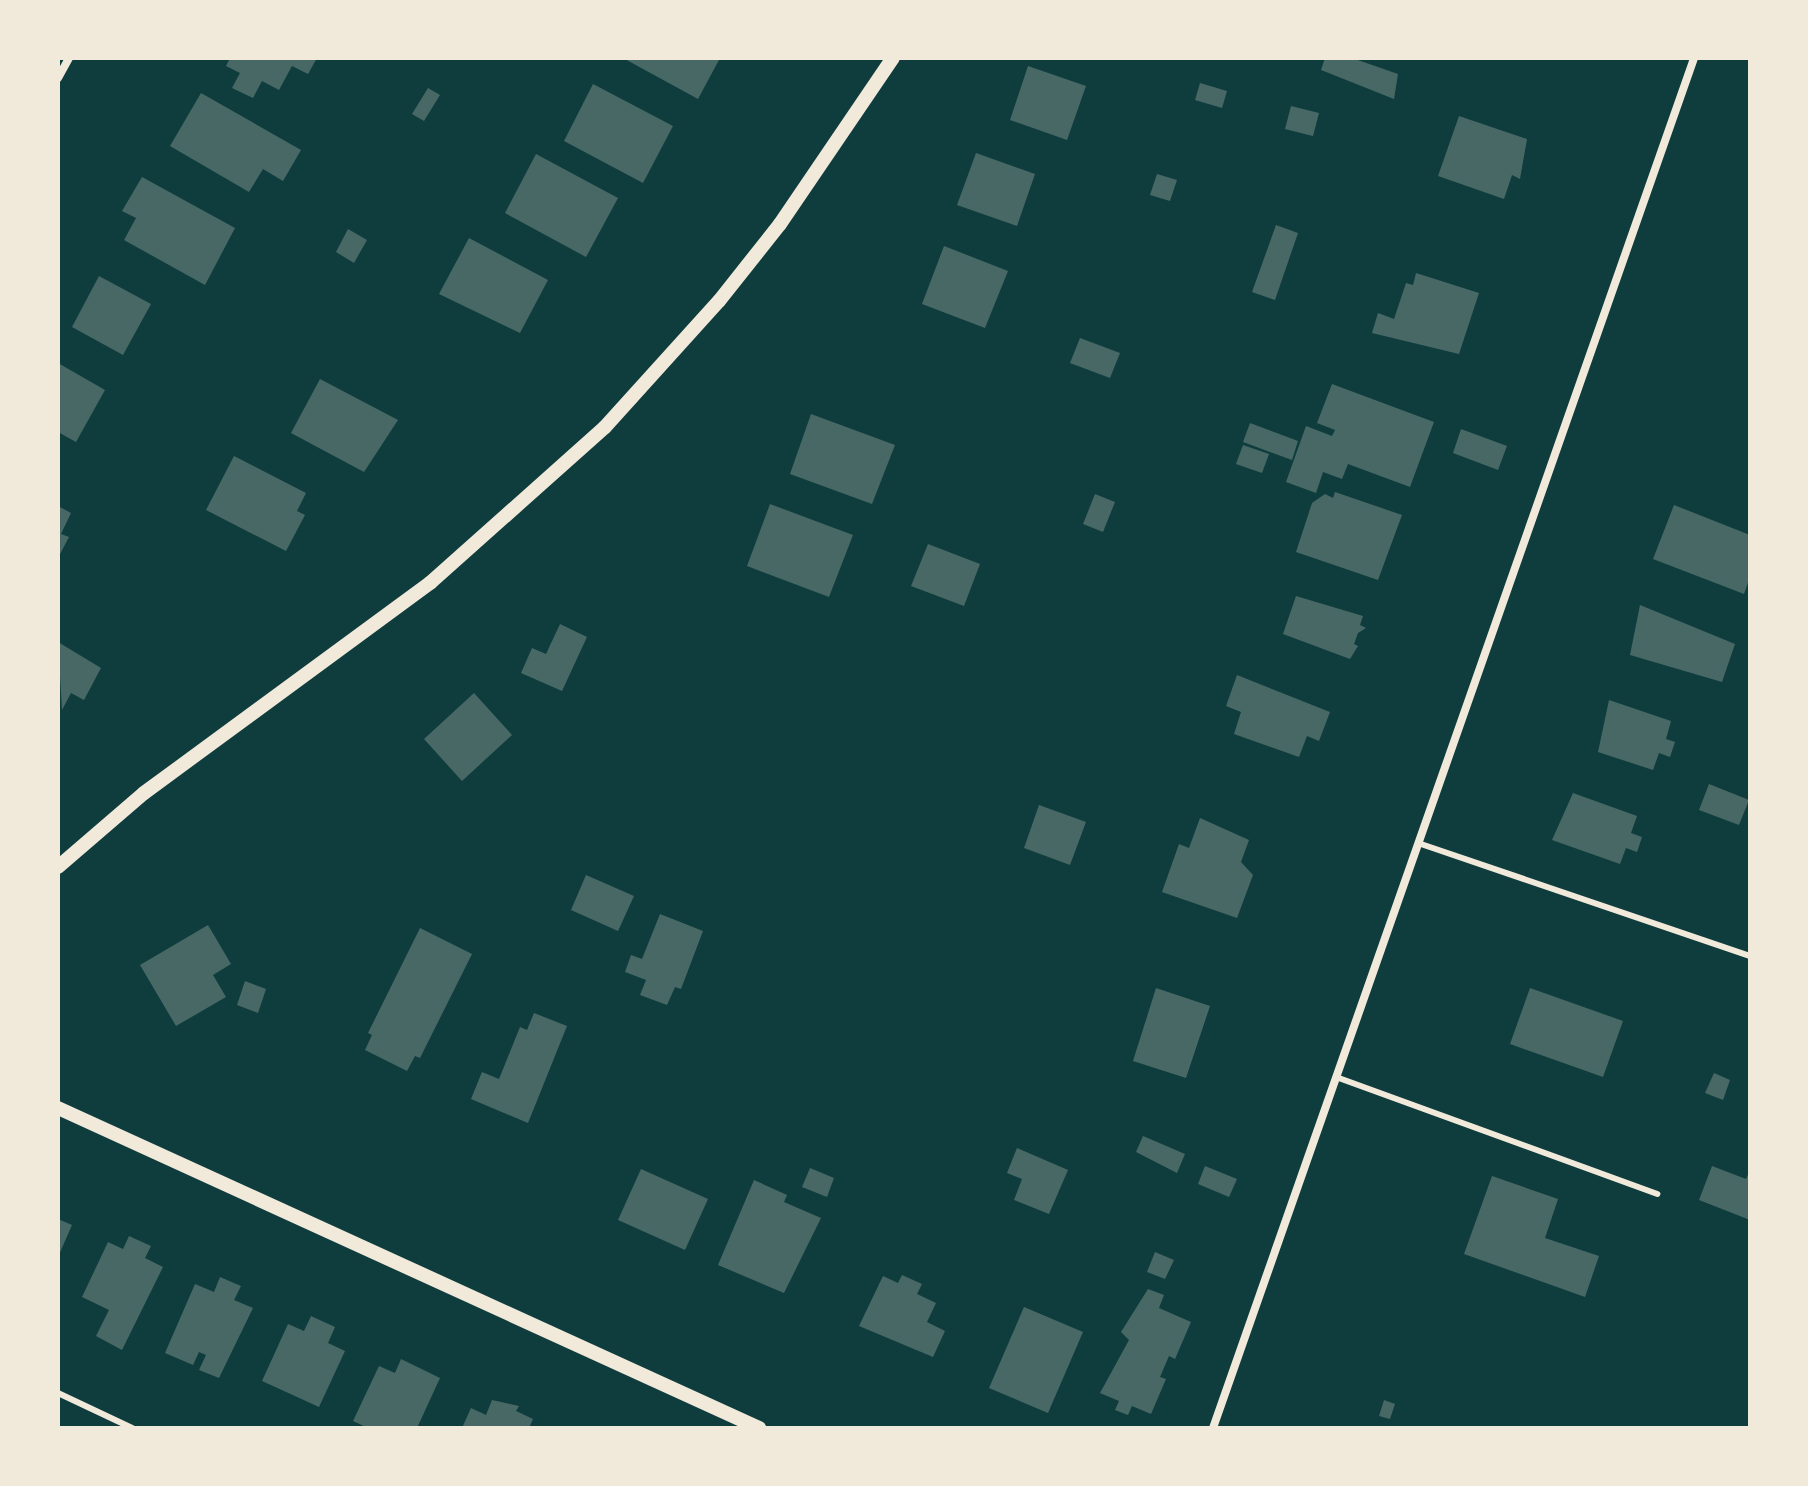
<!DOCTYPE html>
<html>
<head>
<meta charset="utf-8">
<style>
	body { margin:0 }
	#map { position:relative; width:1808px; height:1486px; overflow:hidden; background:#0f3d3e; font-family:"DM Sans",sans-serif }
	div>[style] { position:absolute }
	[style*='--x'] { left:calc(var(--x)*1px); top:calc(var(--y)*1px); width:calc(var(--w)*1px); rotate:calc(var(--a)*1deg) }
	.building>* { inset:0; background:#486865 }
	.service>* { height:6px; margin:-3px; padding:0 3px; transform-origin:3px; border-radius:3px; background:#f1e9da }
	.minor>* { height:8px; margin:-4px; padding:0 4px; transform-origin:4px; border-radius:4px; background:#f1e9da }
	.tertiary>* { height:14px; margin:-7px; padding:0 7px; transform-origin:7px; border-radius:7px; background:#f1e9da }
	span { translate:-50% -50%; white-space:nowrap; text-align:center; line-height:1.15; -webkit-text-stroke:8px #f1e9da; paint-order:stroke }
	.frame { position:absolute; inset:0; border:60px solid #f1e9da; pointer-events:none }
</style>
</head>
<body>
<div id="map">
	<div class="building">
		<i style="clip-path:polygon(230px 58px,317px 58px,308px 74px,292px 66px,279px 90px,262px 81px,253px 98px,232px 88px,240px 73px,226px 66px)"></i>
		<i style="clip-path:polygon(623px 58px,720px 58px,698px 99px)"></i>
		<i style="clip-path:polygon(1325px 58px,1352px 58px,1398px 74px,1394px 99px,1321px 70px)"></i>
		<i style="clip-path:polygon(1028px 66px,1086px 86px,1067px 140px,1010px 120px)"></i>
		<i style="clip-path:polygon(1200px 83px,1227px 91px,1222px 108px,1195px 100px)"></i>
		<i style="clip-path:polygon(593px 84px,673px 126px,643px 183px,564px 141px)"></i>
		<i style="clip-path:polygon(428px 88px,440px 95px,424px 121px,412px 114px)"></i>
		<i style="clip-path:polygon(201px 93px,301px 150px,283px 181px,263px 169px,249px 192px,170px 146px)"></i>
		<i style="clip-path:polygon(1291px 106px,1319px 113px,1313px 136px,1285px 129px)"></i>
		<i style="clip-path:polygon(1459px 116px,1527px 139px,1520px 179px,1512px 175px,1504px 199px,1438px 176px)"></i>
		<i style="clip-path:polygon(976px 153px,1035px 174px,1017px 226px,957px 205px)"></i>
		<i style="clip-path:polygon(536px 154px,618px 198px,586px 257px,505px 213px)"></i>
		<i style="clip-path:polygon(1157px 174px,1177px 180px,1170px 201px,1150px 195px)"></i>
		<i style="clip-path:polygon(142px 177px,235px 228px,205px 285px,124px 240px,136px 218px,122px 211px)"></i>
		<i style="clip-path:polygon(1276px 225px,1298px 233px,1275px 300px,1252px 292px)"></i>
		<i style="clip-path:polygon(348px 229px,367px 240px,354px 263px,336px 252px)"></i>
		<i style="clip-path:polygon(469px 238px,548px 280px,520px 333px,439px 294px)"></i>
		<i style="clip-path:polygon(944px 246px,1008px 271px,985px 328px,922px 304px)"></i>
		<i style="clip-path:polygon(1416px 273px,1479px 293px,1459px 354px,1372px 333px,1378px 313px,1394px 319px,1406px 283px,1413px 285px)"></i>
		<i style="clip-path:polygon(99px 276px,151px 304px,123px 355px,72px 327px)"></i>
		<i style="clip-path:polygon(1080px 338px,1120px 353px,1110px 378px,1070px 363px)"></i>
		<i style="clip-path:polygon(58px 363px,105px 390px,76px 442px,58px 432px)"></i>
		<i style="clip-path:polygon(320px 379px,398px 420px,364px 472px,291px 433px)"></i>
		<i style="clip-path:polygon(1332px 384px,1434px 422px,1410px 487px,1348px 464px,1342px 479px,1323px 472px,1316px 493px,1286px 482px,1306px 426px,1332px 436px,1335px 430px,1317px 423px)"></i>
		<i style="clip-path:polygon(811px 414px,895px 445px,872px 504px,790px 474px)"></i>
		<i style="clip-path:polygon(1250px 423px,1298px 441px,1292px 460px,1243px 442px)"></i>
		<i style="clip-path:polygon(1461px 429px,1507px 446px,1498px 470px,1453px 453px)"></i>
		<i style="clip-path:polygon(1243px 445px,1269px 454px,1262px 473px,1236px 464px)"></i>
		<i style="clip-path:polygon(234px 456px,306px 493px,297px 511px,305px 515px,286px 551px,206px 510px)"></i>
		<i style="clip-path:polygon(1335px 492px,1402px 515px,1378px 580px,1296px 552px,1312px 503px,1325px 494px,1333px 498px)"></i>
		<i style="clip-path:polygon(1095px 494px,1115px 502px,1103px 532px,1083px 524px)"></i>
		<i style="clip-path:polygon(770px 504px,853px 535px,829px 597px,747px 566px)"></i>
		<i style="clip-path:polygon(1674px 505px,1750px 535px,1750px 577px,1744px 594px,1653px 559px)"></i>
		<i style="clip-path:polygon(58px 506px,71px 513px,61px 534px,69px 537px,58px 558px)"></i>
		<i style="clip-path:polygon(928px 544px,980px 564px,964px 606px,911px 586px)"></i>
		<i style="clip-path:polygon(1296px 596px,1363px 616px,1360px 625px,1366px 628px,1358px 633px,1354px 644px,1358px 646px,1350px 659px,1283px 634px)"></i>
		<i style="clip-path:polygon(1640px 605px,1735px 644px,1722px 682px,1630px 655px)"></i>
		<i style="clip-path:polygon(560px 624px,587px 637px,562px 691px,521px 673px,532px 648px,546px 654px)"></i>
		<i style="clip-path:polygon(58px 642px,101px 668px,84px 700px,71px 693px,62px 710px)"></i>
		<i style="clip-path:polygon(1237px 675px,1330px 712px,1319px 741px,1307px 736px,1299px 757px,1234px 734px,1241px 712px,1226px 706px)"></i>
		<i style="clip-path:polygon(474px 693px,512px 735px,462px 781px,424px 739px)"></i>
		<i style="clip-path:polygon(1609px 700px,1671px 721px,1666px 739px,1675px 742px,1670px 757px,1659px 753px,1653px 770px,1598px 752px)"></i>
		<i style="clip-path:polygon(1709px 784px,1749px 800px,1739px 825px,1699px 810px)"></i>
		<i style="clip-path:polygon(1573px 793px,1637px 816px,1631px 833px,1642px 837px,1637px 852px,1626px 848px,1620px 864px,1552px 840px)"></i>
		<i style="clip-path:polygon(1039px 805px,1086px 822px,1070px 865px,1024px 848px)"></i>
		<i style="clip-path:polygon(1200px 818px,1249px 840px,1241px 862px,1253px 875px,1237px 918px,1162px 892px,1179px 844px,1189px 848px)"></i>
		<i style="clip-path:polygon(586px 875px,634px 896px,618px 931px,571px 910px)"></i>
		<i style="clip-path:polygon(660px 914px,703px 931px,681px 989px,675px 987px,667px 1005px,640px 995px,646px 980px,625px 972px,631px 955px,642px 959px)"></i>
		<i style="clip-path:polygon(208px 925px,231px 964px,213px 975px,226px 997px,176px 1026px,140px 965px)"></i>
		<i style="clip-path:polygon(420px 928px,472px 954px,420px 1058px,415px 1056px,407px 1071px,365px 1050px,372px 1035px,368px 1033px)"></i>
		<i style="clip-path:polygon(245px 981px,266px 989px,258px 1013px,237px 1005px)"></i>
		<i style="clip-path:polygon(1156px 988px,1210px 1006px,1186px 1078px,1133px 1061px)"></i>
		<i style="clip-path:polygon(1530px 988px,1623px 1021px,1603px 1077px,1510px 1044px)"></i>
		<i style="clip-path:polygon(534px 1013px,567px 1026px,528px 1123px,471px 1099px,482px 1072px,499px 1079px,520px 1027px,527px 1030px)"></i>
		<i style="clip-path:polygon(1714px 1073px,1730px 1080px,1723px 1100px,1705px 1093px)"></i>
		<i style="clip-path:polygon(1143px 1136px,1185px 1154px,1177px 1173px,1136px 1152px)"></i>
		<i style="clip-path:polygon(1017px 1148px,1068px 1170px,1049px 1214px,1014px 1200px,1022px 1179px,1007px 1173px)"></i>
		<i style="clip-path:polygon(1205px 1166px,1237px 1179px,1229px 1197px,1198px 1184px)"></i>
		<i style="clip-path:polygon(1712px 1166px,1746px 1179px,1750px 1170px,1750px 1220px,1699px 1200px)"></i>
		<i style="clip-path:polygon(810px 1168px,834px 1178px,827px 1197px,802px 1187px)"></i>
		<i style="clip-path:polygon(641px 1169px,708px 1199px,685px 1250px,618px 1220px)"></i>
		<i style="clip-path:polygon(1492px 1176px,1558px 1199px,1545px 1238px,1599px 1256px,1585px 1297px,1464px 1254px)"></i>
		<i style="clip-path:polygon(754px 1180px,787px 1195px,784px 1202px,821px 1218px,784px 1293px,718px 1265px)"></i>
		<i style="clip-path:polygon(58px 1219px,72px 1225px,58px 1257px)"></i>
		<i style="clip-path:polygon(129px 1236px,151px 1246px,145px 1258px,163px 1267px,122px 1350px,96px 1336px,109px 1310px,82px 1297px,108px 1242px,123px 1249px)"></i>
		<i style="clip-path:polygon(1155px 1252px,1174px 1260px,1165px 1279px,1147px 1272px)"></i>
		<i style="clip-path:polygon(902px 1275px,922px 1284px,917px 1294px,936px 1303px,927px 1322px,945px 1331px,933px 1357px,859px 1326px,883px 1276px,898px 1283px)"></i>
		<i style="clip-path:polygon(220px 1277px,241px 1286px,234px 1300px,253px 1308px,219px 1378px,199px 1370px,206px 1355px,199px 1352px,193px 1365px,165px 1353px,195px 1284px,214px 1292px)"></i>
		<i style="clip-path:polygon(1148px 1289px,1164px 1295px,1159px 1308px,1191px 1322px,1175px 1359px,1169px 1356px,1160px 1377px,1166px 1379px,1151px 1414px,1132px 1406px,1128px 1415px,1115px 1410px,1119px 1401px,1100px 1393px,1129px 1340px,1121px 1332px)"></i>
		<i style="clip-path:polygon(1024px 1307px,1083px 1332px,1048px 1413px,989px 1388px)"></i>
		<i style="clip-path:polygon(311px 1316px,335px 1327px,328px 1343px,345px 1351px,319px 1407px,262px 1381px,288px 1324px,304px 1331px)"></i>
		<i style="clip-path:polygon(401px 1359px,440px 1378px,417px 1428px,368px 1428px,353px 1421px,379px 1366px,395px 1373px)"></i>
		<i style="clip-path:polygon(492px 1400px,519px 1406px,516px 1411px,533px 1419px,529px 1428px,462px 1428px,471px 1408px,486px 1415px)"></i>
		<i style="clip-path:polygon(1384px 1400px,1395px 1404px,1390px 1419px,1379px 1416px)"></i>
	</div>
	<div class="service">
		<i style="--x:1418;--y:843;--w:351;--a:18.8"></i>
		<i style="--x:1336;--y:1077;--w:342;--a:20"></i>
		<i style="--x:58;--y:1393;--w:82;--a:25.3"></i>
	</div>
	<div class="minor">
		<i style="--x:58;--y:78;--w:23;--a:-61"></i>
		<i style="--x:1213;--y:1428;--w:1452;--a:-70.65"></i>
	</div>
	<div class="tertiary">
		<i style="--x:58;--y:867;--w:113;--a:-40.7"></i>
		<i style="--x:144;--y:793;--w:355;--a:-36.3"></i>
		<i style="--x:430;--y:583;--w:234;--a:-41.7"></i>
		<i style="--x:605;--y:427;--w:170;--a:-47.9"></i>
		<i style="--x:719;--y:301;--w:98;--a:-51.6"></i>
		<i style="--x:780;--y:224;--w:201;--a:-55.8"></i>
		<i style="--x:58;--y:1108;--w:771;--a:24.54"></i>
	</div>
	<div class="frame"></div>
</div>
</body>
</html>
